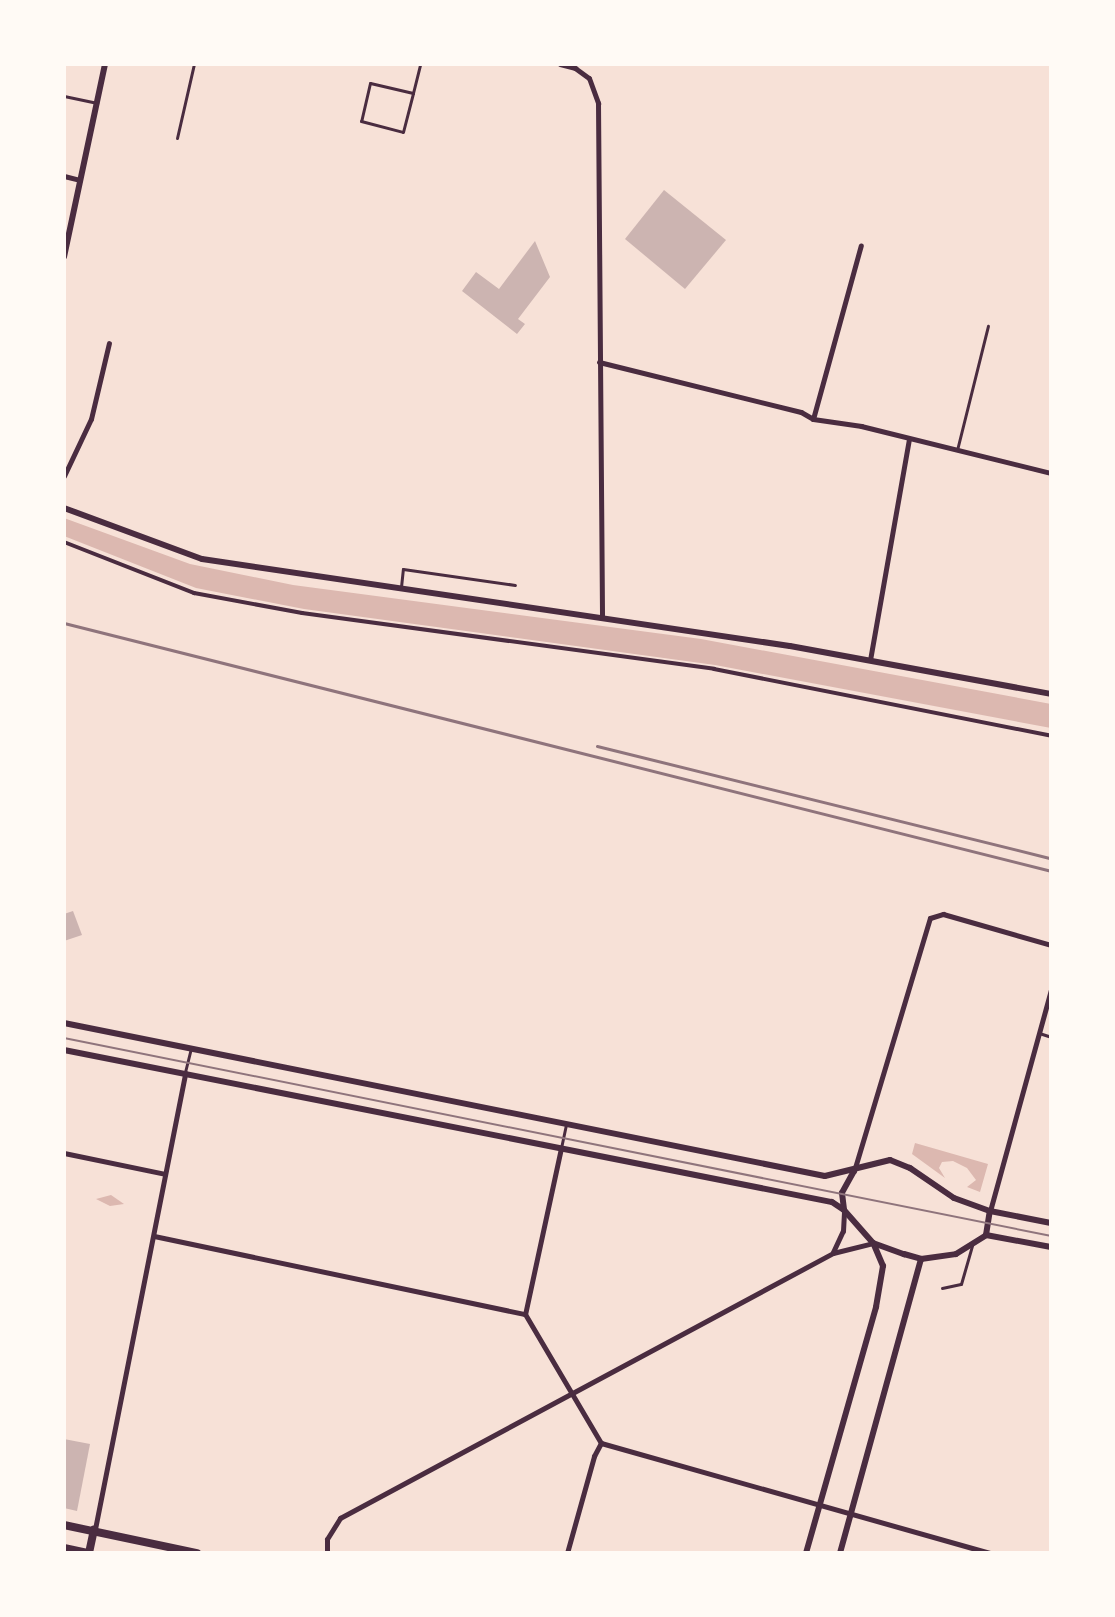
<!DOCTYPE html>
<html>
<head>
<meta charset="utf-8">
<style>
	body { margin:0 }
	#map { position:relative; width:1115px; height:1617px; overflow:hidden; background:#f7e1d7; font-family:"Golos Text",sans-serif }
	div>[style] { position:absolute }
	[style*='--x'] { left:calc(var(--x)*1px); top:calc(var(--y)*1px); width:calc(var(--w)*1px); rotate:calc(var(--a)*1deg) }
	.water>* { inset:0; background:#dcb8b0 }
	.building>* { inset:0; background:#ccb4b1 }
	.service>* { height:3px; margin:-1.5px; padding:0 1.5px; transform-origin:1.5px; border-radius:1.5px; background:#4a2c40 }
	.pedestrian>* { height:4px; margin:-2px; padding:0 2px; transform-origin:2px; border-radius:2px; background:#4a2c40 }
	.minor>* { height:5px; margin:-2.5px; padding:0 2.5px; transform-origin:2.5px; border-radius:2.5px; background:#4a2c40 }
	.tertiary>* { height:6px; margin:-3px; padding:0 3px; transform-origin:3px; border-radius:3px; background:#4a2c40 }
	.primary>* { height:8px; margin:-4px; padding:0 4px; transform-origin:4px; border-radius:4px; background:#4a2c40 }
	.tram>* { height:2px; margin:-1px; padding:0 1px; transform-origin:1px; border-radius:1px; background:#8f747c }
	.rail>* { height:3px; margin:-1.5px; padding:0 1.5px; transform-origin:1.5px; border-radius:1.5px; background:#8f747c }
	span { translate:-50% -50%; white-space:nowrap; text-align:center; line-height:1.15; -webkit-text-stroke:8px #fffaf5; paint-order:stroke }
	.frame { position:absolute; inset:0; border:66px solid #fffaf5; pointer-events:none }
</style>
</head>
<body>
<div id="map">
	<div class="water">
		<i style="clip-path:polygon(64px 518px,190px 564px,293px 585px,701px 639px,1051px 704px,1051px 728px,715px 665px,304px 609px,196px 588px,64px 536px)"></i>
		<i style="clip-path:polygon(915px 1143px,988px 1164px,980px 1192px,967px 1187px,976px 1180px,967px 1168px,953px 1161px,942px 1162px,939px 1168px,945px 1178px,912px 1154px)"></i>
		<i style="clip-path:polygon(111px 1195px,124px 1204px,110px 1206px,96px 1199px)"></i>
	</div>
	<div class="building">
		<i style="clip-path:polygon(664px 190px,726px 240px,685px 289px,625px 239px)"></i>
		<i style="clip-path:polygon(535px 241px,550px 277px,518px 319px,525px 324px,517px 334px,462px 291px,476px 272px,499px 289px)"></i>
		<i style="clip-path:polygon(73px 911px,82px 935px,64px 941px,64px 914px)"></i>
		<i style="clip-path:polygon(64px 1439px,90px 1444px,77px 1511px,64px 1508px)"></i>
	</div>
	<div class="service">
		<i style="--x:413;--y:93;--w:44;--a:-166.9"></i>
		<i style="--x:370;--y:83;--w:39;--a:103"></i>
		<i style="--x:361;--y:121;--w:43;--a:14.7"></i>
		<i style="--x:403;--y:132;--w:40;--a:-75.6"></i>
		<i style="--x:413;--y:93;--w:30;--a:-76"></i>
		<i style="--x:64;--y:96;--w:34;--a:12"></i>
		<i style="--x:177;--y:138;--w:76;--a:-77.1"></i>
		<i style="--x:957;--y:450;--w:128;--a:-76"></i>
		<i style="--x:401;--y:587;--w:18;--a:-84"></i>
		<i style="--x:403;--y:569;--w:113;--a:8.1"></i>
		<i style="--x:1039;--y:1033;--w:13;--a:18"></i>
		<i style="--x:185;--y:1072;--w:25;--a:-76"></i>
		<i style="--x:561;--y:1148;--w:25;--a:-78"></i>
		<i style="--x:942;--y:1288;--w:19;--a:-12"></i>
		<i style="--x:961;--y:1284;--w:40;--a:-74"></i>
	</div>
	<div class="pedestrian">
		<i style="--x:64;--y:542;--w:140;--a:21.4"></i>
		<i style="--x:194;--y:593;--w:110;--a:10.5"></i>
		<i style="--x:302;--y:613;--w:416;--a:7.7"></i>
		<i style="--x:714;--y:669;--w:344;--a:11.2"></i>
	</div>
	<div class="minor">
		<i style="--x:560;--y:64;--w:16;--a:15"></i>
		<i style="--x:575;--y:68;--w:17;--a:36"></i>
		<i style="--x:589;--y:78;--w:27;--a:70"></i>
		<i style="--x:598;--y:103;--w:515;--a:89.55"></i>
		<i style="--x:64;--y:176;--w:16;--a:14"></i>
		<i style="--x:599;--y:362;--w:208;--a:13.9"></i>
		<i style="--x:801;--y:412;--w:14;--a:30"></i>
		<i style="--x:813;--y:419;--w:49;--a:8.3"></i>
		<i style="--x:861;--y:426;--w:196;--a:13.9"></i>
		<i style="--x:813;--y:419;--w:180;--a:-74.6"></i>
		<i style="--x:64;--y:476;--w:63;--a:-64.7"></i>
		<i style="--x:91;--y:419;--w:78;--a:-76.7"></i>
		<i style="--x:870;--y:660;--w:224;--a:-80"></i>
		<i style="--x:561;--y:1148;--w:170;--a:102.2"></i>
		<i style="--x:525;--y:1314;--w:150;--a:59.5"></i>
		<i style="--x:64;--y:1153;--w:103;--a:11.7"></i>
		<i style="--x:854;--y:1171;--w:264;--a:-73.3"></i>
		<i style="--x:930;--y:918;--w:14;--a:-17"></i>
		<i style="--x:943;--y:914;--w:112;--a:16"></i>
		<i style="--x:990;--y:1211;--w:230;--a:-74.6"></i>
		<i style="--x:154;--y:1236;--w:379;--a:11.9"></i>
		<i style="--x:833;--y:1252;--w:23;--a:-65"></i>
		<i style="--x:843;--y:1231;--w:21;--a:-87"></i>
		<i style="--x:601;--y:1443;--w:404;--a:15.8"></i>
		<i style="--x:95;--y:1529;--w:465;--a:-78.8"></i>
		<i style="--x:327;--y:1553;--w:14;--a:-90"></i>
		<i style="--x:327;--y:1539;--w:25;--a:-58"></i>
		<i style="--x:340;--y:1518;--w:560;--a:-28.26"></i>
		<i style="--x:833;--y:1253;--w:41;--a:-14"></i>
		<i style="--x:567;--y:1553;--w:101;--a:-74.4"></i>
		<i style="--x:594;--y:1456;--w:15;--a:-62"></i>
	</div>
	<div class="tertiary">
		<i style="--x:64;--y:257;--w:197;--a:-78"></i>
		<i style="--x:64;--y:508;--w:147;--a:20.3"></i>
		<i style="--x:202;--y:559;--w:594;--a:8.42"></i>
		<i style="--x:790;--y:646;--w:265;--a:10.4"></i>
		<i style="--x:64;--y:1023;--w:776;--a:11.37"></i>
		<i style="--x:825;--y:1176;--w:67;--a:-13.8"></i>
		<i style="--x:890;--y:1160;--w:22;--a:22"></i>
		<i style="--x:910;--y:1168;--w:53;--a:34.3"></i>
		<i style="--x:954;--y:1198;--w:38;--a:20"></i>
		<i style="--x:990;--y:1211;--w:62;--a:11.1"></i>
		<i style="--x:64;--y:1050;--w:783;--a:11.2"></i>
		<i style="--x:832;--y:1202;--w:14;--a:34"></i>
		<i style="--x:854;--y:1171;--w:25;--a:119"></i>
		<i style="--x:842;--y:1193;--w:17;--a:83"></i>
		<i style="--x:844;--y:1210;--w:44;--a:48.7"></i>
		<i style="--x:873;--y:1243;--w:33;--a:20"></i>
		<i style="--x:904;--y:1254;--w:18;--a:16"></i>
		<i style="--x:921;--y:1259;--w:35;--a:-8"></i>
		<i style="--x:956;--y:1254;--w:36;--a:-32"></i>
		<i style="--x:986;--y:1235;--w:24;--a:-81"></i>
		<i style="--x:986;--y:1235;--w:66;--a:10.5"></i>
		<i style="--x:806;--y:1553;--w:256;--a:-74.1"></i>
		<i style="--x:876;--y:1307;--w:42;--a:-80.3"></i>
		<i style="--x:883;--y:1266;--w:25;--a:-113"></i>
		<i style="--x:840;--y:1553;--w:305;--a:-74.6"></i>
	</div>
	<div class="primary">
		<i style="--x:64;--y:1525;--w:136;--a:11.9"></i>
		<i style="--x:64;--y:1548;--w:24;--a:12"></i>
		<i style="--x:89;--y:1553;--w:24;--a:-78"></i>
	</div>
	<div class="tram">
		<i style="--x:64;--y:1038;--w:1007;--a:11.34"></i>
	</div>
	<div class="rail">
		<i style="--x:64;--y:623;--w:1018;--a:14.1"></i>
		<i style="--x:597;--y:746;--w:468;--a:13.9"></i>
	</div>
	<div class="frame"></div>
</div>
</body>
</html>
